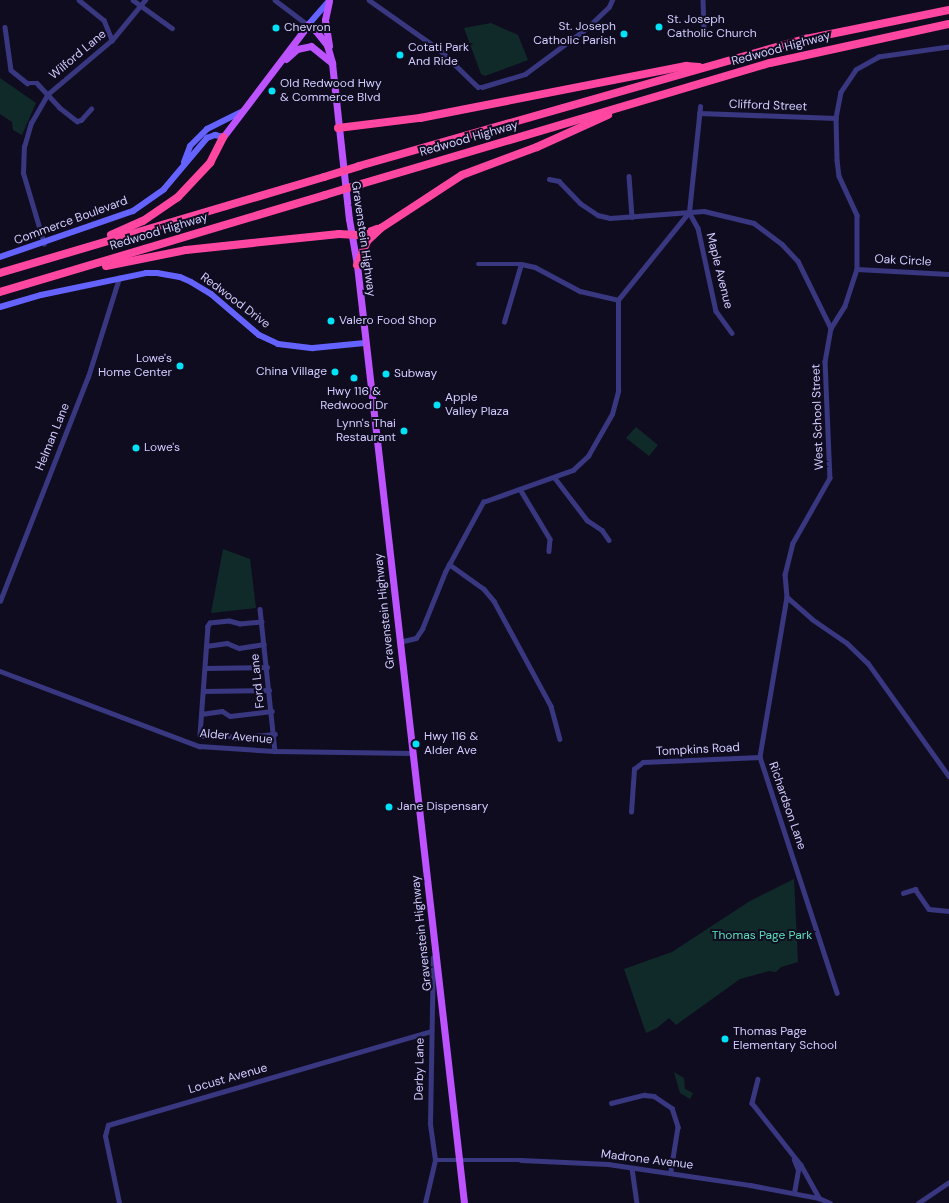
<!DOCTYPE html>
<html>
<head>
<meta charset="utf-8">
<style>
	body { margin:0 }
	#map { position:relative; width:949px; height:1203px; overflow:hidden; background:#100c20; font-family:"DM Sans",sans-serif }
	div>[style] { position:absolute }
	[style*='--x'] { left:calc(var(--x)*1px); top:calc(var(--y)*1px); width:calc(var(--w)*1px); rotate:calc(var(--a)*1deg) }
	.green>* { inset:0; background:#102a29 }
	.street>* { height:4.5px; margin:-2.25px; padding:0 2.25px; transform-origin:2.25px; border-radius:2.25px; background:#383780 }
	.secondary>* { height:6px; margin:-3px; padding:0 3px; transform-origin:3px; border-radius:3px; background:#6463ff }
	.primary>* { height:7px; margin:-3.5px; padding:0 3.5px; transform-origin:3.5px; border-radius:3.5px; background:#bc53ff }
	.highway>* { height:8px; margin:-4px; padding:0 4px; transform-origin:4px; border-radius:4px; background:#ff47a2 }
	.highway-bridge>* { height:8px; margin:-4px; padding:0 4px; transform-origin:4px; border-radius:4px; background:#ff47a2 }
	.dots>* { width:11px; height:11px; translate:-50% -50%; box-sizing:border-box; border:2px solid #100c20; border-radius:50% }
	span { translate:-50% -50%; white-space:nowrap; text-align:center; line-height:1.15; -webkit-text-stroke:4px #100c20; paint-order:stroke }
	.poi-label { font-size:12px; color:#d1ccff }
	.left { translate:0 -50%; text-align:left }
	.right { translate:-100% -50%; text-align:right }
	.street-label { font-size:12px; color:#d1ccff }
	.park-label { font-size:12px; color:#57e0bb }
</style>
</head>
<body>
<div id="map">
	<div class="green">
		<i style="clip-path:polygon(491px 23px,518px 35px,528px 60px,485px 76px,481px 74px,464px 28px)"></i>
		<i style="clip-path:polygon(0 78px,36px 103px,22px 135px,13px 130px,12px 122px,0 114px)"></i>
		<i style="clip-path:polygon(636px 427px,658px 445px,649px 456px,626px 438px)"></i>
		<i style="clip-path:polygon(223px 549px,250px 559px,256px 608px,211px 613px)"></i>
		<i style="clip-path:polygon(794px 879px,798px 962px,781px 967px,776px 972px,769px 971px,740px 979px,676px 1025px,669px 1018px,657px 1028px,646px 1033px,624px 969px,672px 952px,750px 901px)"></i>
		<i style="clip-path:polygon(674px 1072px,684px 1078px,685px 1089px,693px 1093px,690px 1099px,680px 1093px)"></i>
	</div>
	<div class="street">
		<i style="--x:79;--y:0;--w:32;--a:39"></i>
		<i style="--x:104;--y:20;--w:22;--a:68"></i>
		<i style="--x:133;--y:0;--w:48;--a:35.7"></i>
		<i style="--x:275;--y:0;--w:41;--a:37.1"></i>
		<i style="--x:369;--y:0;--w:87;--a:35.2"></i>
		<i style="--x:440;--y:50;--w:53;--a:44.2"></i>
		<i style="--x:478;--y:87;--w:4;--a:0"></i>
		<i style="--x:482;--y:87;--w:45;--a:-16.8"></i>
		<i style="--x:525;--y:74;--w:77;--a:-36.6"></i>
		<i style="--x:587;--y:28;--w:30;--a:-44"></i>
		<i style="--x:609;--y:7;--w:8;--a:-67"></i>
		<i style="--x:703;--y:0;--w:35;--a:88"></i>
		<i style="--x:5;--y:27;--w:43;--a:82.1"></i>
		<i style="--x:11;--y:70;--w:21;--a:39"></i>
		<i style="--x:27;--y:83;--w:10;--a:0"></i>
		<i style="--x:37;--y:83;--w:33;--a:47"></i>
		<i style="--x:59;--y:107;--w:23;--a:38"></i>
		<i style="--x:77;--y:121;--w:4;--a:-14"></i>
		<i style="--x:81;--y:120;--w:15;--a:-48"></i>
		<i style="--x:949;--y:47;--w:71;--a:171.9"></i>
		<i style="--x:879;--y:57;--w:26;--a:151"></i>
		<i style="--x:856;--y:70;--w:27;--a:124"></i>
		<i style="--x:841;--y:92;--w:26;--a:101"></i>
		<i style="--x:836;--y:118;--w:42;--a:88.6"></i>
		<i style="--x:837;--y:160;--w:16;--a:83"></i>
		<i style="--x:839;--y:176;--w:43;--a:65.2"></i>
		<i style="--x:857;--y:215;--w:54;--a:90"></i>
		<i style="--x:857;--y:269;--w:39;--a:108"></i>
		<i style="--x:845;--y:306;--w:26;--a:122"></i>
		<i style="--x:831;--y:328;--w:34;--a:100"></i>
		<i style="--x:825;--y:361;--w:117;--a:87.6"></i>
		<i style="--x:830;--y:478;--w:75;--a:119.6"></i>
		<i style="--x:793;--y:543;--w:32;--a:104"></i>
		<i style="--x:785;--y:574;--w:23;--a:85"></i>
		<i style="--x:787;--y:597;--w:33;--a:41"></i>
		<i style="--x:812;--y:619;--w:42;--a:34.4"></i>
		<i style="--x:847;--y:643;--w:29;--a:44"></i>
		<i style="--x:868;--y:663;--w:139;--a:54.4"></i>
		<i style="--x:699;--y:113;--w:137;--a:2.1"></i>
		<i style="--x:629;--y:176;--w:41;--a:85.8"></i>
		<i style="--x:549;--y:179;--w:10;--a:11"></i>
		<i style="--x:559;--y:181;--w:30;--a:46"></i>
		<i style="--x:580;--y:203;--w:22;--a:34"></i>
		<i style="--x:598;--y:215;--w:12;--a:14"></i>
		<i style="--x:610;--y:218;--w:94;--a:-4.3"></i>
		<i style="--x:704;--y:211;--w:51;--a:13.5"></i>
		<i style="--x:754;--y:223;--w:35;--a:37"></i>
		<i style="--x:782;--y:244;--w:23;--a:47"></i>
		<i style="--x:798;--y:261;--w:75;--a:63.8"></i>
		<i style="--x:689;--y:212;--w:18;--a:61"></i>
		<i style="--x:698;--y:228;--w:85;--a:77.8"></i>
		<i style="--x:716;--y:311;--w:27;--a:54"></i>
		<i style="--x:44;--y:244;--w:74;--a:-106.5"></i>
		<i style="--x:23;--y:173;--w:26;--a:-88"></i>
		<i style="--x:24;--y:147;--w:25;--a:-74"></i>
		<i style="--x:31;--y:123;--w:34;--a:-60"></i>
		<i style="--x:48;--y:94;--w:84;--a:-40.2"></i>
		<i style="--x:112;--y:40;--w:52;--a:-50.5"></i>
		<i style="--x:478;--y:264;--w:43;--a:0"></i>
		<i style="--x:521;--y:264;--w:14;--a:12"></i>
		<i style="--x:535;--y:267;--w:51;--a:28.1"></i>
		<i style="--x:580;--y:291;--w:39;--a:13"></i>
		<i style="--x:857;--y:269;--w:92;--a:3.1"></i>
		<i style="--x:504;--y:322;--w:60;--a:-73.7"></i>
		<i style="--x:555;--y:478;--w:53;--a:52.7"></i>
		<i style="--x:587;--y:520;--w:18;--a:34"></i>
		<i style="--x:602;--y:530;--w:12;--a:55"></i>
		<i style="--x:520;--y:489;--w:58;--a:59"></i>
		<i style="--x:550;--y:539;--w:12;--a:95"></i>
		<i style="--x:449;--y:564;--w:43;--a:35.5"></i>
		<i style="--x:484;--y:589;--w:16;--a:50"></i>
		<i style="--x:494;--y:601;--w:119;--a:61.5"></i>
		<i style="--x:551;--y:706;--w:34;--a:75"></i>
		<i style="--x:787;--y:597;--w:162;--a:99.6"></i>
		<i style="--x:760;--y:757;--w:248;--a:71.9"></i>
		<i style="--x:0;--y:601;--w:241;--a:-68.6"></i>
		<i style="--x:88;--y:377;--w:104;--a:-72.6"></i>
		<i style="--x:260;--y:609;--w:143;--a:84"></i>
		<i style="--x:262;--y:622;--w:22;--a:175"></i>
		<i style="--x:240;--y:624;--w:11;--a:-165"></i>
		<i style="--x:229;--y:621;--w:19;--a:174"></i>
		<i style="--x:210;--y:623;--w:4;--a:124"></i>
		<i style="--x:208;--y:626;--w:110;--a:94.2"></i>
		<i style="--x:200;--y:736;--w:28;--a:-2"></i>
		<i style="--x:228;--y:735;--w:7;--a:27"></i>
		<i style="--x:234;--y:738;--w:41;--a:-5.6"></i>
		<i style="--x:399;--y:642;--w:17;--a:-13"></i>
		<i style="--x:416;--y:638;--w:11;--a:-56"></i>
		<i style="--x:422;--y:629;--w:61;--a:-68"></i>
		<i style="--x:445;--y:572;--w:80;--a:-61.5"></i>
		<i style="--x:483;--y:502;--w:96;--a:-19.6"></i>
		<i style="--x:573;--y:470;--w:21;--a:-43"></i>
		<i style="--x:588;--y:456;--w:48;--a:-60.3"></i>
		<i style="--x:612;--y:414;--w:24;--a:-75"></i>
		<i style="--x:618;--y:391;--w:91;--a:-90"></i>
		<i style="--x:618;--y:300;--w:113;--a:-51.1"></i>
		<i style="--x:689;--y:212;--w:106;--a:-84"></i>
		<i style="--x:206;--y:646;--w:21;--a:-8"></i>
		<i style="--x:227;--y:643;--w:13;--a:23"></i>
		<i style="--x:239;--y:648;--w:25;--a:-9"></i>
		<i style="--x:205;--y:668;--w:62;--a:-0.9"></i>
		<i style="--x:0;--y:671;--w:213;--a:20.7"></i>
		<i style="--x:199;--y:746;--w:76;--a:3.8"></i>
		<i style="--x:275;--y:751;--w:137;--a:0.8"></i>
		<i style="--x:203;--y:691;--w:66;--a:-0.9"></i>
		<i style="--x:201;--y:714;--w:21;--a:-8"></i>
		<i style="--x:222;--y:711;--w:9;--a:32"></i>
		<i style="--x:230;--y:716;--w:42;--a:-6.8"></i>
		<i style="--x:631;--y:812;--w:43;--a:-86"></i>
		<i style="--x:634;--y:769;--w:11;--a:-38"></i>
		<i style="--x:643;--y:762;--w:117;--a:-2.4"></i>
		<i style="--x:903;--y:893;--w:13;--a:-18"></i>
		<i style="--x:915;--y:889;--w:24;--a:55"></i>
		<i style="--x:929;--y:909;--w:20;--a:6"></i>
		<i style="--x:758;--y:1079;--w:25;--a:104"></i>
		<i style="--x:752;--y:1103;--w:79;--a:51.7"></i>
		<i style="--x:801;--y:1165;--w:38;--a:61"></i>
		<i style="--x:611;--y:1103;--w:34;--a:-14"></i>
		<i style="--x:644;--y:1095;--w:10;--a:6"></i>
		<i style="--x:654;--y:1096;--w:22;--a:34"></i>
		<i style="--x:672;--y:1108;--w:20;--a:72"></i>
		<i style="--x:678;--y:1127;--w:45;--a:99"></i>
		<i style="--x:435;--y:1160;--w:86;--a:0"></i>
		<i style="--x:521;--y:1160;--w:87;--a:2.6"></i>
		<i style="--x:608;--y:1164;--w:144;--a:8.4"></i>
		<i style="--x:750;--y:1185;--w:70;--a:10.7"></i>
		<i style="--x:819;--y:1198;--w:12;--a:24"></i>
		<i style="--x:632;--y:1168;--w:35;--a:82"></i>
		<i style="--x:794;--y:1193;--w:23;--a:-80"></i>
		<i style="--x:798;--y:1170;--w:11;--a:-112"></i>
		<i style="--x:119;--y:1203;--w:68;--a:-101.8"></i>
		<i style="--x:105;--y:1136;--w:11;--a:-75"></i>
		<i style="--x:108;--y:1125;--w:336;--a:-16.2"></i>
		<i style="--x:425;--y:1203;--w:44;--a:-76.9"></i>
		<i style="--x:435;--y:1160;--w:37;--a:-98"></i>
		<i style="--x:430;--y:1123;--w:165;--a:-89"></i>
		<i style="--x:918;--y:1203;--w:37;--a:-34"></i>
	</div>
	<div class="secondary">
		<i style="--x:308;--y:25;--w:32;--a:-49"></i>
		<i style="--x:184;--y:162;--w:17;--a:-69"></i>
		<i style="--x:190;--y:146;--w:24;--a:-45"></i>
		<i style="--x:207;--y:129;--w:40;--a:-26.6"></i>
		<i style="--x:0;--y:257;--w:141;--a:-19.1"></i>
		<i style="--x:133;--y:211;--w:38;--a:-35"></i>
		<i style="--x:164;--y:189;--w:67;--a:-49.9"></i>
		<i style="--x:207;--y:138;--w:9;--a:-21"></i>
		<i style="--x:215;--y:135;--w:8;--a:14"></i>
		<i style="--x:0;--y:307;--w:43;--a:-16.3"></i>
		<i style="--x:41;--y:295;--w:107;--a:-11.8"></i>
		<i style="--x:146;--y:273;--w:11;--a:0"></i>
		<i style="--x:157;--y:273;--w:23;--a:10"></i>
		<i style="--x:180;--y:277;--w:12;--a:24"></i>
		<i style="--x:191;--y:282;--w:23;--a:31"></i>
		<i style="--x:211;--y:294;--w:63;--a:40.5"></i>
		<i style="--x:259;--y:335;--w:21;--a:25"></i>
		<i style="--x:278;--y:344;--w:35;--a:7"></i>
		<i style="--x:313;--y:348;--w:52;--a:-5.5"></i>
	</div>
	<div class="primary">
		<i style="--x:329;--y:1;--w:19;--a:102"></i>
		<i style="--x:325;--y:20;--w:26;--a:81"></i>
		<i style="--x:286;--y:59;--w:15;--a:-42"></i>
		<i style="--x:297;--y:49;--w:14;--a:-12"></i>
		<i style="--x:311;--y:46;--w:27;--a:39"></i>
		<i style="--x:223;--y:137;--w:141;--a:-52.8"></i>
		<i style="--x:308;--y:25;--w:10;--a:37"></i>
		<i style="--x:316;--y:31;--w:18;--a:52"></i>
		<i style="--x:327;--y:45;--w:19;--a:74"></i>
		<i style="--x:332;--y:63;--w:157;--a:83.8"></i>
		<i style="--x:349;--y:219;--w:47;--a:80.1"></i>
		<i style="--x:357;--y:265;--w:944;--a:83.49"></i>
	</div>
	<div class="highway">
		<i style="--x:338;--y:128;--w:83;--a:-7"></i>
		<i style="--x:420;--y:118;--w:271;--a:-11.1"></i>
		<i style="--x:686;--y:66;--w:13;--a:4"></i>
		<i style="--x:359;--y:166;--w:465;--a:-15.9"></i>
		<i style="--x:806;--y:39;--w:146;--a:-11.5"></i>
		<i style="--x:361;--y:184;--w:427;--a:-16.5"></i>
		<i style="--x:770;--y:63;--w:183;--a:-12.3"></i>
		<i style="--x:111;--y:235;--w:35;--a:-24"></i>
		<i style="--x:143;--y:221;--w:42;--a:-34.4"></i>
		<i style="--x:178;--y:197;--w:47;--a:-46.7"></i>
		<i style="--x:210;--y:163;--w:29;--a:-63"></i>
		<i style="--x:357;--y:265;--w:26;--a:-67"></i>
		<i style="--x:367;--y:241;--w:19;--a:-43"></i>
		<i style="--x:381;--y:228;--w:97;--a:-33.2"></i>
		<i style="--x:462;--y:175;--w:80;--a:-20.5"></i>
		<i style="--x:537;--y:147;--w:78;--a:-24.3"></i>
		<i style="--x:106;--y:266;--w:82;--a:-11.3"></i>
		<i style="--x:186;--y:250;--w:154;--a:-6"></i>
		<i style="--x:339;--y:234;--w:22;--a:3"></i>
		<i style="--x:361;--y:235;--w:17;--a:-21"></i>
		<i style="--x:0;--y:273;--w:338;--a:-16.5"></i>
		<i style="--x:0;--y:292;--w:339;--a:-16.6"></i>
	</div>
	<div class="highway-bridge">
		<i style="--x:324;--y:177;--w:37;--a:-17"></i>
		<i style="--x:325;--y:195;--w:38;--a:-17"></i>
	</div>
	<div class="dots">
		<i style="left:659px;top:27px;background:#00e2f7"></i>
		<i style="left:276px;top:28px;background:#00e2f7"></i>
		<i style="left:624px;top:34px;background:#00e2f7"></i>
		<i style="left:400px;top:55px;background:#00e2f7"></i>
		<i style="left:272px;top:91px;background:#00e2f7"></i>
		<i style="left:331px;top:321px;background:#00e2f7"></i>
		<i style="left:180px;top:366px;background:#00e2f7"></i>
		<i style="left:335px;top:372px;background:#00e2f7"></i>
		<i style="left:386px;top:374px;background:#00e2f7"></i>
		<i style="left:354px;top:378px;background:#00e2f7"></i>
		<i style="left:437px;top:405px;background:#00e2f7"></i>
		<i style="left:404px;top:431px;background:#00e2f7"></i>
		<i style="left:136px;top:448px;background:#00e2f7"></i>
		<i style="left:416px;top:744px;background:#00e2f7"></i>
		<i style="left:389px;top:807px;background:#00e2f7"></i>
		<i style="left:725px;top:1039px;background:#00e2f7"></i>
	</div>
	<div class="poi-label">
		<span class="left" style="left:667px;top:27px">St. Joseph<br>Catholic Church</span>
		<span class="right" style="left:616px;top:34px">St. Joseph<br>Catholic Parish</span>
		<span class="left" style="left:284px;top:28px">Chevron</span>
		<span class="left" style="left:408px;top:55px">Cotati Park<br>And Ride</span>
		<span class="left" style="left:280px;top:91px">Old Redwood Hwy<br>&amp; Commerce Blvd</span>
		<span class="left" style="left:339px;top:321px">Valero Food Shop</span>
		<span class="right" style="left:172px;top:366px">Lowe's<br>Home Center</span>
		<span class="right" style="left:327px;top:372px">China Village</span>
		<span class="left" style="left:394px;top:374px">Subway</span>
		<span style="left:354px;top:399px">Hwy 116 &amp;<br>Redwood Dr</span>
		<span class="left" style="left:445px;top:405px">Apple<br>Valley Plaza</span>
		<span class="right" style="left:396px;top:431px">Lynn's Thai<br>Restaurant</span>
		<span class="left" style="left:144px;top:448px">Lowe's</span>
		<span class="left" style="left:424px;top:744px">Hwy 116 &amp;<br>Alder Ave</span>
		<span class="left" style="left:397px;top:807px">Jane Dispensary</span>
		<span class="left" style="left:733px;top:1039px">Thomas Page<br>Elementary School</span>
	</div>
	<div class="street-label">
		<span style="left:781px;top:49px;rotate:-15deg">Redwood Highway</span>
		<span style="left:78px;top:55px;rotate:-40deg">Wilford Lane</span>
		<span style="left:768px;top:106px;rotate:2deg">Clifford Street</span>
		<span style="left:469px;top:139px;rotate:-16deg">Redwood Highway</span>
		<span style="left:71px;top:221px;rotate:-20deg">Commerce Boulevard</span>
		<span style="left:159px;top:232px;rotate:-17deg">Redwood Highway</span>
		<span style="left:363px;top:239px;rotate:82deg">Gravenstein Highway</span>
		<span style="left:903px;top:261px;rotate:3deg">Oak Circle</span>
		<span style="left:719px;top:271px;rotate:76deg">Maple Avenue</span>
		<span style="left:235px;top:301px;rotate:37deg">Redwood Drive</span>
		<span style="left:818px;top:417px;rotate:-92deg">West School Street</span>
		<span style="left:53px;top:437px;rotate:-68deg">Helman Lane</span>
		<span style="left:385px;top:611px;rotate:-96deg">Gravenstein Highway</span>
		<span style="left:258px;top:681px;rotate:-96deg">Ford Lane</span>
		<span style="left:236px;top:737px;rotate:5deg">Alder Avenue</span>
		<span style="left:698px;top:750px;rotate:-3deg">Tompkins Road</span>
		<span style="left:787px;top:806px;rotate:71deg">Richardson Lane</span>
		<span style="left:422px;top:933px;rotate:-96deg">Gravenstein Highway</span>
		<span style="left:420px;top:1069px;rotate:-89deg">Derby Lane</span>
		<span style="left:228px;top:1079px;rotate:-16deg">Locust Avenue</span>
		<span style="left:647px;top:1160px;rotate:7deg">Madrone Avenue</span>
	</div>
	<div class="park-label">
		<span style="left:762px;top:936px">Thomas Page Park</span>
	</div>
</div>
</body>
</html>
